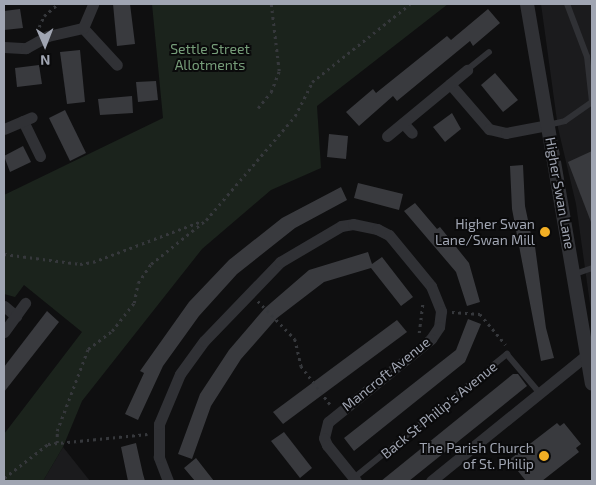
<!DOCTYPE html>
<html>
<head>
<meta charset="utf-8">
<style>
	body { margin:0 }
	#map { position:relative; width:596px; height:485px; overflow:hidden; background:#0f0f10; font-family:"Exo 2",sans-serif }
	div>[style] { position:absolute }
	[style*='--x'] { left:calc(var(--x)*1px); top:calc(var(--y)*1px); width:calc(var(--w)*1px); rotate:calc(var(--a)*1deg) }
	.built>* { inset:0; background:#1b1b1d }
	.green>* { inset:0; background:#1b231c }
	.building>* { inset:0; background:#393a3e }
	.path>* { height:2.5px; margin-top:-1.25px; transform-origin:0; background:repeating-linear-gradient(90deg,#36383c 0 2.5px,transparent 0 6.5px) }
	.service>* { height:5.5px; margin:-2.75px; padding:0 2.75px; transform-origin:2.75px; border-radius:2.75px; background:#303135 }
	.minor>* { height:11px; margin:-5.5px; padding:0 5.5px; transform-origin:5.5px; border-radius:5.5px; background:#303135 }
	.tertiary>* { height:14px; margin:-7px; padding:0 7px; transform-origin:7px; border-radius:7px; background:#303135 }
	.dots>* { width:14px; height:14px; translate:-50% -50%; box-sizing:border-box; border:2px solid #0a0a0b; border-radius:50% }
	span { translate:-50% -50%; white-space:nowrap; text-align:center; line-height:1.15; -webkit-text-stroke:4px #0a0a0b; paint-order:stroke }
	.park-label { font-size:14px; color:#769d79 }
	.street-label { font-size:14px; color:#a0a5b2 }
	.poi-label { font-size:14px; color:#a0a5b2 }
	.right { translate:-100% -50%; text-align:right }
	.frame { position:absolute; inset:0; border:5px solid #a0a5b2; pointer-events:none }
	.north { position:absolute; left:20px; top:20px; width:50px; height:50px; -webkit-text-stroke:4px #0a0a0b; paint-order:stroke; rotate:179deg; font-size:14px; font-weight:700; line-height:20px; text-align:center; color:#a0a5b2 }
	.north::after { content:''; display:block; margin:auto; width:18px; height:22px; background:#a0a5b2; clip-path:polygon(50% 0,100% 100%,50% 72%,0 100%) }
</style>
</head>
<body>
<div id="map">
	<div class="built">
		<i style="clip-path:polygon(541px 4px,592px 4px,592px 318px,576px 204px,558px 128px)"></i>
		<i style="clip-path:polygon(63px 447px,90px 481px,43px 481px)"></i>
	</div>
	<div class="green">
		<i style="clip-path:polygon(152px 4px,448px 4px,317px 106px,321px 168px,271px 190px,202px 249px,82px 401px,63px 447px,43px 481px,4px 481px,4px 434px,82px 332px,24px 285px,15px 297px,4px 294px,4px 195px,163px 118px)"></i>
	</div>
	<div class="building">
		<i style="clip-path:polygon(113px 4px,130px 4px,135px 44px,117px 46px)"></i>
		<i style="clip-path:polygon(20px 9px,23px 28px,4px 30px,4px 11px)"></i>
		<i style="clip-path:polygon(488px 9px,500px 23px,473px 46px,470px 41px,397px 101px,393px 96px,359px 126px,346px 112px,373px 89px,376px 93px,447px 36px,451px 40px)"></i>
		<i style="clip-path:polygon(80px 50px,85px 102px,67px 104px,60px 52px)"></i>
		<i style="clip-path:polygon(39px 65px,42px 84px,17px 87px,15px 68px)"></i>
		<i style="clip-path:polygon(495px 73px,518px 100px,503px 112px,481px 85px)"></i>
		<i style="clip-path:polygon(156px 81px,158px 100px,138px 102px,136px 82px)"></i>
		<i style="clip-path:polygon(132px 96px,133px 113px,100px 115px,98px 99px)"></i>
		<i style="clip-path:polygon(65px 110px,86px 153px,70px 161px,49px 118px)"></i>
		<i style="clip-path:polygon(452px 113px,461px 129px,445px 142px,433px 127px)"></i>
		<i style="clip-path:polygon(329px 134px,348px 136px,346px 159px,327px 157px)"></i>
		<i style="clip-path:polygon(23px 146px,31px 162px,10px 172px,4px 156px)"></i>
		<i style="clip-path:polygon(592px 151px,592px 222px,591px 222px,568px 162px)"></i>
		<i style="clip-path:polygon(523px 165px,525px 206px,532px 239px,534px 239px,546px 328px,554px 358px,541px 361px,512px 209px,510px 166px)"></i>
		<i style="clip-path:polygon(358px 183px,403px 194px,399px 210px,354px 198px)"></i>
		<i style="clip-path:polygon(341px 187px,347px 200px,295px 228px,237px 274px,199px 316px,163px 366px,138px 420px,125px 414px,144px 373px,140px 371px,189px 302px,229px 260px,282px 218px)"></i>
		<i style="clip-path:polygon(415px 203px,437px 229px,440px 227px,469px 263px,480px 302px,467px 306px,456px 272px,404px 211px)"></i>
		<i style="clip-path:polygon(368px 252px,372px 264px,382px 257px,413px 297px,401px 306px,371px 268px,324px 282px,277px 318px,241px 359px,211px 406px,192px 459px,178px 454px,200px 394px,229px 350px,265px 308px,309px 270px)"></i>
		<i style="clip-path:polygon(47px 311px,59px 322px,4px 392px,4px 367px)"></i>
		<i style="clip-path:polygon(468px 319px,481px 324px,465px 362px,354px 451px,344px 438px,456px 350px)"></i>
		<i style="clip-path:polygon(397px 320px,407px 332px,283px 424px,273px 412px)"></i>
		<i style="clip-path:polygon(513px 374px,518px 374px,527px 386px,409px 481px,381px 481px)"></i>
		<i style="clip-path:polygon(557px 423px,560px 426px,564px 423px,581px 444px,576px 448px,579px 452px,542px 481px,526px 481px,509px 460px)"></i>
		<i style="clip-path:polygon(284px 432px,312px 468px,300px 478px,271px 441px)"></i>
		<i style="clip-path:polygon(136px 443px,143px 474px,145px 481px,128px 481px,121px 447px)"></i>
		<i style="clip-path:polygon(196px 458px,203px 467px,214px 481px,195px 481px,184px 468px)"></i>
	</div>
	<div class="path">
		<i style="--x:39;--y:27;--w:12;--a:-66"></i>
		<i style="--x:44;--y:16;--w:18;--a:-41"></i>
		<i style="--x:258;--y:108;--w:21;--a:-51"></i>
		<i style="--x:271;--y:92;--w:22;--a:-69"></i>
		<i style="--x:279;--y:71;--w:67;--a:-96.8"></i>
		<i style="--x:4;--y:254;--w:77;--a:7.5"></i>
		<i style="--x:80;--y:264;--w:13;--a:-9"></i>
		<i style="--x:93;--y:262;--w:116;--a:-20.6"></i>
		<i style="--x:258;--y:301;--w:53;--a:45.8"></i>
		<i style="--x:295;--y:339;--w:28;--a:77"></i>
		<i style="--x:301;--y:366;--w:48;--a:52.7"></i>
		<i style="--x:452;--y:312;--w:28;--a:4"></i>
		<i style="--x:480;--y:314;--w:40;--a:50"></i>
		<i style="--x:419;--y:333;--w:32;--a:-83"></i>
		<i style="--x:57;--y:443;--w:12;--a:-90"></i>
		<i style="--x:57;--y:431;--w:88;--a:-69.3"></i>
		<i style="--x:88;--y:349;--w:30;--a:-37"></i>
		<i style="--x:112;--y:331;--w:36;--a:-52"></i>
		<i style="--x:134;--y:303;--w:20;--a:-79"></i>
		<i style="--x:138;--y:283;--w:23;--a:-56"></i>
		<i style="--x:151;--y:264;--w:70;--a:-38.7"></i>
		<i style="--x:206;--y:220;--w:137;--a:-49.4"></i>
		<i style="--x:295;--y:116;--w:38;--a:-63"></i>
		<i style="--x:312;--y:82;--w:125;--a:-38.5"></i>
		<i style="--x:4;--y:478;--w:56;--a:-37.7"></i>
		<i style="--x:48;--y:444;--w:100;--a:-5.8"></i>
	</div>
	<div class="service">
		<i style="--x:467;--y:70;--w:28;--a:-39"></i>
		<i style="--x:548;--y:125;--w:17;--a:-13"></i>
		<i style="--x:565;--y:121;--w:33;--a:-35"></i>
		<i style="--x:592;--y:102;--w:45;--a:-96.3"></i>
		<i style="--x:587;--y:57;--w:57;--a:-110.7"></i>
		<i style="--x:575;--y:274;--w:18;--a:-19"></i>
		<i style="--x:354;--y:478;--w:197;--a:-39"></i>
		<i style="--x:507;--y:354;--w:51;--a:49.8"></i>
	</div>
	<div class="minor">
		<i style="--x:83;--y:28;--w:50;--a:47.4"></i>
		<i style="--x:4;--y:47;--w:22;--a:3"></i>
		<i style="--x:26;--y:48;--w:25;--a:-29"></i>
		<i style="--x:48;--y:36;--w:36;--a:-13"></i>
		<i style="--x:83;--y:28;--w:26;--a:-67"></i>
		<i style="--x:450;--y:84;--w:60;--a:49.1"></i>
		<i style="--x:489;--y:129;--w:17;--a:13"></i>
		<i style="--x:506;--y:133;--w:43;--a:-10.8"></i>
		<i style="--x:23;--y:121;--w:39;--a:64"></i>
		<i style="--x:403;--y:123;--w:13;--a:48"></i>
		<i style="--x:4;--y:129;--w:30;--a:-23"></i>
		<i style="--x:387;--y:136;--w:104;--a:-39.5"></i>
		<i style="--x:4;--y:306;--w:16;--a:40"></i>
		<i style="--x:4;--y:332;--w:36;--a:-54"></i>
		<i style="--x:168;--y:481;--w:26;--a:-111"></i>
		<i style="--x:159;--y:457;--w:33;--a:-90"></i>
		<i style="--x:159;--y:424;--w:54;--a:-67.2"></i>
		<i style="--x:180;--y:374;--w:41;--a:-54"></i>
		<i style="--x:204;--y:341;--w:110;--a:-46.1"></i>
		<i style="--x:280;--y:262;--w:71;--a:-30.5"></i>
		<i style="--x:341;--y:226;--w:12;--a:-9"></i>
		<i style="--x:353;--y:224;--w:25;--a:12"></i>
		<i style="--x:377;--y:229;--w:13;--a:27"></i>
		<i style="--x:389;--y:235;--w:66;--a:50.5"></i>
		<i style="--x:431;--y:286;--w:27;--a:68"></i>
		<i style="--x:441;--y:311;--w:16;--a:97"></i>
		<i style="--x:439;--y:327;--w:14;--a:124"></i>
		<i style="--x:431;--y:339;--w:132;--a:141.1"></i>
		<i style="--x:328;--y:422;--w:16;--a:104"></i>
		<i style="--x:324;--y:438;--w:8;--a:67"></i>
		<i style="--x:327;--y:445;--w:46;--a:51.1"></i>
		<i style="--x:431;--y:481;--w:202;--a:-39"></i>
	</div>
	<div class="tertiary">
		<i style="--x:527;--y:4;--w:385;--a:80.3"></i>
	</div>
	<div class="dots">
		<i style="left:545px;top:232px;background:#f3af24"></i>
		<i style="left:544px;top:456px;background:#f3af24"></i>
	</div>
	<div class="park-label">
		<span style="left:210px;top:57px">Settle Street<br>Allotments</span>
	</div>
	<div class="street-label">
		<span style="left:560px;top:193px;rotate:80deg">Higher Swan Lane</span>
		<span style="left:386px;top:374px;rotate:-39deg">Mancroft Avenue</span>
		<span style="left:439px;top:410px;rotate:-39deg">Back St Philip's Avenue</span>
	</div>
	<div class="poi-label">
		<span class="right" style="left:535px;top:232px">Higher Swan<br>Lane/Swan Mill</span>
		<span class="right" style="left:534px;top:456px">The Parish Church<br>of St. Philip</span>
	</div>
	<div class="frame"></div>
	<div class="north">N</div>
</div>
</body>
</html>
